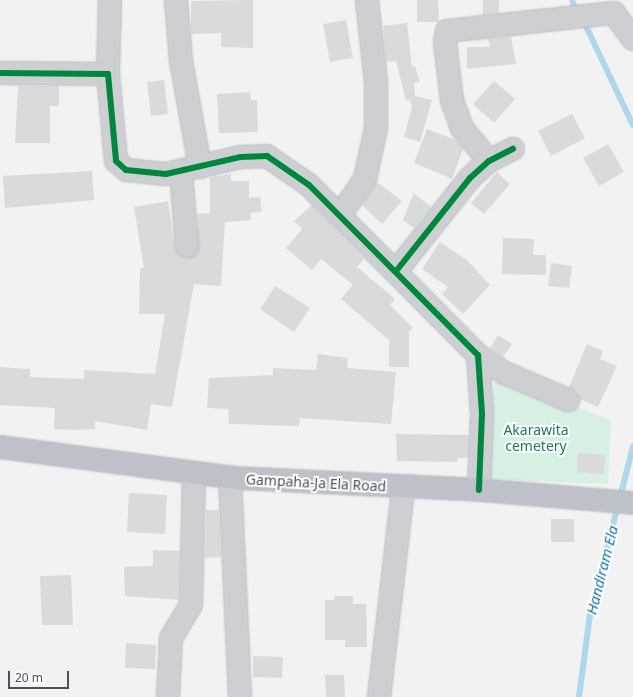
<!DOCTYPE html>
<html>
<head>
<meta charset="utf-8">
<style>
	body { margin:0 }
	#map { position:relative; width:633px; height:697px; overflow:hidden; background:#f2f2f2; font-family:"Noto Sans",sans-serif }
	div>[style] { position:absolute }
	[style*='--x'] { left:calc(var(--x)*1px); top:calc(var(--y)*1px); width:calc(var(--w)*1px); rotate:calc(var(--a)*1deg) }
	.green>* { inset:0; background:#d8efe4 }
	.stream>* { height:6px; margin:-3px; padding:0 3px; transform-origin:3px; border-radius:3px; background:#afd7eb }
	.building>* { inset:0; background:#d9dadc }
	.roads { filter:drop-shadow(0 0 1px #b7bac0) drop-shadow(0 0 1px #b7bac0) }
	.minor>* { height:22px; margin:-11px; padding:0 11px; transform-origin:11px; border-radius:11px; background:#cdcfd2 }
	.highway>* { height:22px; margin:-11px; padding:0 11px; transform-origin:11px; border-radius:11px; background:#bec2c8 }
	.cycleway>* { height:6px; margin:-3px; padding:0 3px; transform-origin:3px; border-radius:3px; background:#00873e }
	span { translate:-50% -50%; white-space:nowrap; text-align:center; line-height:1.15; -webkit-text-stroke:4px #fff; paint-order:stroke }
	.park-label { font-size:14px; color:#1d7c57 }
	.street-label { font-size:14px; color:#49515d }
	.water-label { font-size:15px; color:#1576a5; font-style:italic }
	.scale { position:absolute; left:8px; top:671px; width:61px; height:18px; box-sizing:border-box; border:2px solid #49515d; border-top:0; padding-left:5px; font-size:12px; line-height:14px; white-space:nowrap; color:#49515d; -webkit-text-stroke:3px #fff; paint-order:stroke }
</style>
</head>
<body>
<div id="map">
	<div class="green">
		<i style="clip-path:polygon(494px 376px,611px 420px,608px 484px,491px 479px)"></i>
	</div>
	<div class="stream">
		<i style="--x:572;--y:0;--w:14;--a:69"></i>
		<i style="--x:584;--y:22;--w:114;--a:64.6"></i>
		<i style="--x:579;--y:697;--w:83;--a:-82.4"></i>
		<i style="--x:590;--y:615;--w:174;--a:-75.7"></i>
	</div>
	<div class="building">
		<i style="clip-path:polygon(253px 0,253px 48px,221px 47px,221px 33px,191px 34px,191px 1px)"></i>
		<i style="clip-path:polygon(417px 0,438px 0,439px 22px,417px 22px)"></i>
		<i style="clip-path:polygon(483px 0,499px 0,499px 13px,483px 15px)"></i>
		<i style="clip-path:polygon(346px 20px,353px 58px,330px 62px,323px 24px)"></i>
		<i style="clip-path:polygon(407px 23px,412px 67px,415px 66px,420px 82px,414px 83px,415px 96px,432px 100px,420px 142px,404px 137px,412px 107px,410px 100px,406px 101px,396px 61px,386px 62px,383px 26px)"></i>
		<i style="clip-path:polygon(511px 37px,516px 64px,467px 69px,467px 47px,490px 47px,488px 39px)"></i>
		<i style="clip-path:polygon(164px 80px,168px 114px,151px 116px,147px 82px)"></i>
		<i style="clip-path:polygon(494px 81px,515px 99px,494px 123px,473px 104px)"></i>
		<i style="clip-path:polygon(18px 86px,59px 86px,59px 106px,50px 106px,50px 143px,15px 143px)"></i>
		<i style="clip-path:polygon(250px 92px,251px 100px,257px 100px,258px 132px,219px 133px,217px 94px)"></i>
		<i style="clip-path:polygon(572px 114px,585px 138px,551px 156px,538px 131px)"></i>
		<i style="clip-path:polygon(427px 129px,456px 140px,463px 149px,452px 179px,414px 163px)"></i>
		<i style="clip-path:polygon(608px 144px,624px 172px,599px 186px,583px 158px)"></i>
		<i style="clip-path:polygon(92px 171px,94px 200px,5px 208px,3px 176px)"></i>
		<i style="clip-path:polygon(497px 172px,510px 184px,484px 214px,471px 203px)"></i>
		<i style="clip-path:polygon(231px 174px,231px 181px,249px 181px,249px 198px,260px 197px,262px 212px,251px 213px,251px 220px,225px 222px,221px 286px,194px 284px,172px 407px,151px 404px,147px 430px,95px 421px,95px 429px,77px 430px,54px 429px,55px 408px,0 405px,0 367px,30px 369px,30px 377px,84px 379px,84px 370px,155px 374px,165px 314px,139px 314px,140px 268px,144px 268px,134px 207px,168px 201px,175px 248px,181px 258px,188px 259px,198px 252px,197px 214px,210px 213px,210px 177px)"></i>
		<i style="clip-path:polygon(377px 182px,402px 201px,382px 224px,362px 205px)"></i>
		<i style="clip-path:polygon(414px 193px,431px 207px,414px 228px,403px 220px)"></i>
		<i style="clip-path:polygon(312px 205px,364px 259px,357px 267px,395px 299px,390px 305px,413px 328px,409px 331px,409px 367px,389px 367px,389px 340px,341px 299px,353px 285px,321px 259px,312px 270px,286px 248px,302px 229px,294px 221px)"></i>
		<i style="clip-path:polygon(503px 238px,534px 239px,533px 255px,546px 255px,546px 275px,502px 274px)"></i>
		<i style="clip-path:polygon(440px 242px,467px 260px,490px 285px,463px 314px,442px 294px,448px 287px,422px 269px)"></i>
		<i style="clip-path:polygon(551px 263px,572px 266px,569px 288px,548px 286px)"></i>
		<i style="clip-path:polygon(275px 286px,310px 308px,294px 332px,260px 309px)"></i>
		<i style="clip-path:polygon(498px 335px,512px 344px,503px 357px,490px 348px)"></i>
		<i style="clip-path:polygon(587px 344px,603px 351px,600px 359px,617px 366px,598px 407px,580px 399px,578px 392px,569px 387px)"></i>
		<i style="clip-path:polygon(318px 354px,348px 358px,347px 368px,396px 372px,391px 424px,300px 418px,299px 426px,229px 424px,228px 409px,207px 408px,209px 378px,273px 375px,273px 368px,316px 370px)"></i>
		<i style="clip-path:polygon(396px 434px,469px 435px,468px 458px,458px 458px,457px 462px,397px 461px)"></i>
		<i style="clip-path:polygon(578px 453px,605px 455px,604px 474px,577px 472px)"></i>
		<i style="clip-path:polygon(129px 493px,167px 495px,165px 534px,127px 532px)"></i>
		<i style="clip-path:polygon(206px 510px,219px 510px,221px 557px,205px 558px)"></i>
		<i style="clip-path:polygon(551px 519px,574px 519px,574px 542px,551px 542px)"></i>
		<i style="clip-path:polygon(153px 550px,180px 551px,179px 600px,125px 596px,124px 567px,153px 566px)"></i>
		<i style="clip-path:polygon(71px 575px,73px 625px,42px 625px,40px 576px)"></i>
		<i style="clip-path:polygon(334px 596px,353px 596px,353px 604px,366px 604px,367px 647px,345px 647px,345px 640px,325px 640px,325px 600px,334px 600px)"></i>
		<i style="clip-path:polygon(126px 643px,156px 645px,155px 669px,125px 668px)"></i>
		<i style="clip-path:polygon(253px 656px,283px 657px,282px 678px,253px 677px)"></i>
		<i style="clip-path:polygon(325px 675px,344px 675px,345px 697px,326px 697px)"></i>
	</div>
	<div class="roads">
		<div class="minor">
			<i style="--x:176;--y:0;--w:61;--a:85.3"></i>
			<i style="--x:181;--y:61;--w:108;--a:79.8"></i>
			<i style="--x:0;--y:73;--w:108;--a:0.5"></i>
			<i style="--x:108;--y:74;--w:87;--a:84.7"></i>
			<i style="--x:116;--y:161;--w:13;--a:42"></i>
			<i style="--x:126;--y:170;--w:40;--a:5.7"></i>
			<i style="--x:166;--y:174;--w:77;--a:-12.8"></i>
			<i style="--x:241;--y:157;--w:26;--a:-2"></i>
			<i style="--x:267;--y:156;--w:51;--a:34.6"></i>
			<i style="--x:309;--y:185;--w:240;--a:45.2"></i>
			<i style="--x:478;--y:355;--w:59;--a:86.1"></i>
			<i style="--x:482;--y:414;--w:76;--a:92.3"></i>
			<i style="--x:108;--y:74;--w:74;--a:-88.5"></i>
			<i style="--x:489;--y:161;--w:43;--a:-129.3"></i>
			<i style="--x:462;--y:128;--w:29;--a:-110"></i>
			<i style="--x:452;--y:101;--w:59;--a:-96.8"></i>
			<i style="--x:445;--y:42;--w:11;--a:-80"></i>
			<i style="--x:447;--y:31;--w:168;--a:-6.2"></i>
			<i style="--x:614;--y:13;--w:32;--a:54"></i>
			<i style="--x:181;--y:172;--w:75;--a:85.4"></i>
			<i style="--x:340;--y:215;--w:44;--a:-55.2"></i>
			<i style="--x:365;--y:179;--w:52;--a:-77.8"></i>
			<i style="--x:376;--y:128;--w:46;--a:-90"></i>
			<i style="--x:376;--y:82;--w:82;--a:-96.3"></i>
			<i style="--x:397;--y:270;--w:117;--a:-51.6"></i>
			<i style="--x:470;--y:178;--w:25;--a:-42"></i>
			<i style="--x:489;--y:161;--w:27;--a:-27"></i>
			<i style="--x:478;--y:355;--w:32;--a:34"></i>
			<i style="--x:505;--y:373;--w:69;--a:23.2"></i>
			<i style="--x:230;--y:477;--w:220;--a:87.4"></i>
			<i style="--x:168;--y:697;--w:59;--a:-87.1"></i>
			<i style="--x:171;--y:638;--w:39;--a:-59"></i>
			<i style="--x:191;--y:605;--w:132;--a:-88.7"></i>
			<i style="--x:379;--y:697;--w:210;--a:-83.4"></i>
		</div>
		<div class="highway">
			<i style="--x:0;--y:447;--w:239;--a:7.5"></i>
			<i style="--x:237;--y:478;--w:242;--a:2.8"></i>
			<i style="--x:479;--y:490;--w:155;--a:4.8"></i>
		</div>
	</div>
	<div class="cycleway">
		<i style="--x:0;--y:73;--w:108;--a:0.5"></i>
		<i style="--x:108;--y:74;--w:87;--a:84.7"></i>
		<i style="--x:116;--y:161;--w:13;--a:42"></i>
		<i style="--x:126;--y:170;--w:40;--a:5.7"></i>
		<i style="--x:166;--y:174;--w:77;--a:-12.8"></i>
		<i style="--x:241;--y:157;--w:26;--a:-2"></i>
		<i style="--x:267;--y:156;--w:51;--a:34.6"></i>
		<i style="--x:309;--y:185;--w:240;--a:45.2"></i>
		<i style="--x:478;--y:355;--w:59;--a:86.1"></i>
		<i style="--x:482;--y:414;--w:76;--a:92.3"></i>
		<i style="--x:397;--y:270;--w:117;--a:-51.6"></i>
		<i style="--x:470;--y:178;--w:25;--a:-42"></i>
		<i style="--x:489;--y:161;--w:27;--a:-27"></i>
	</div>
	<div class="park-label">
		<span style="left:536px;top:438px">Akarawita<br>cemetery</span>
	</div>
	<div class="street-label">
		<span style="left:316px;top:483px;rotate:3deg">Gampaha-Ja Ela Road</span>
	</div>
	<div class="water-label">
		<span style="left:602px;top:570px;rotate:-76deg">Handiram Ela</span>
	</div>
	<div class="scale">20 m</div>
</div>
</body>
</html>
